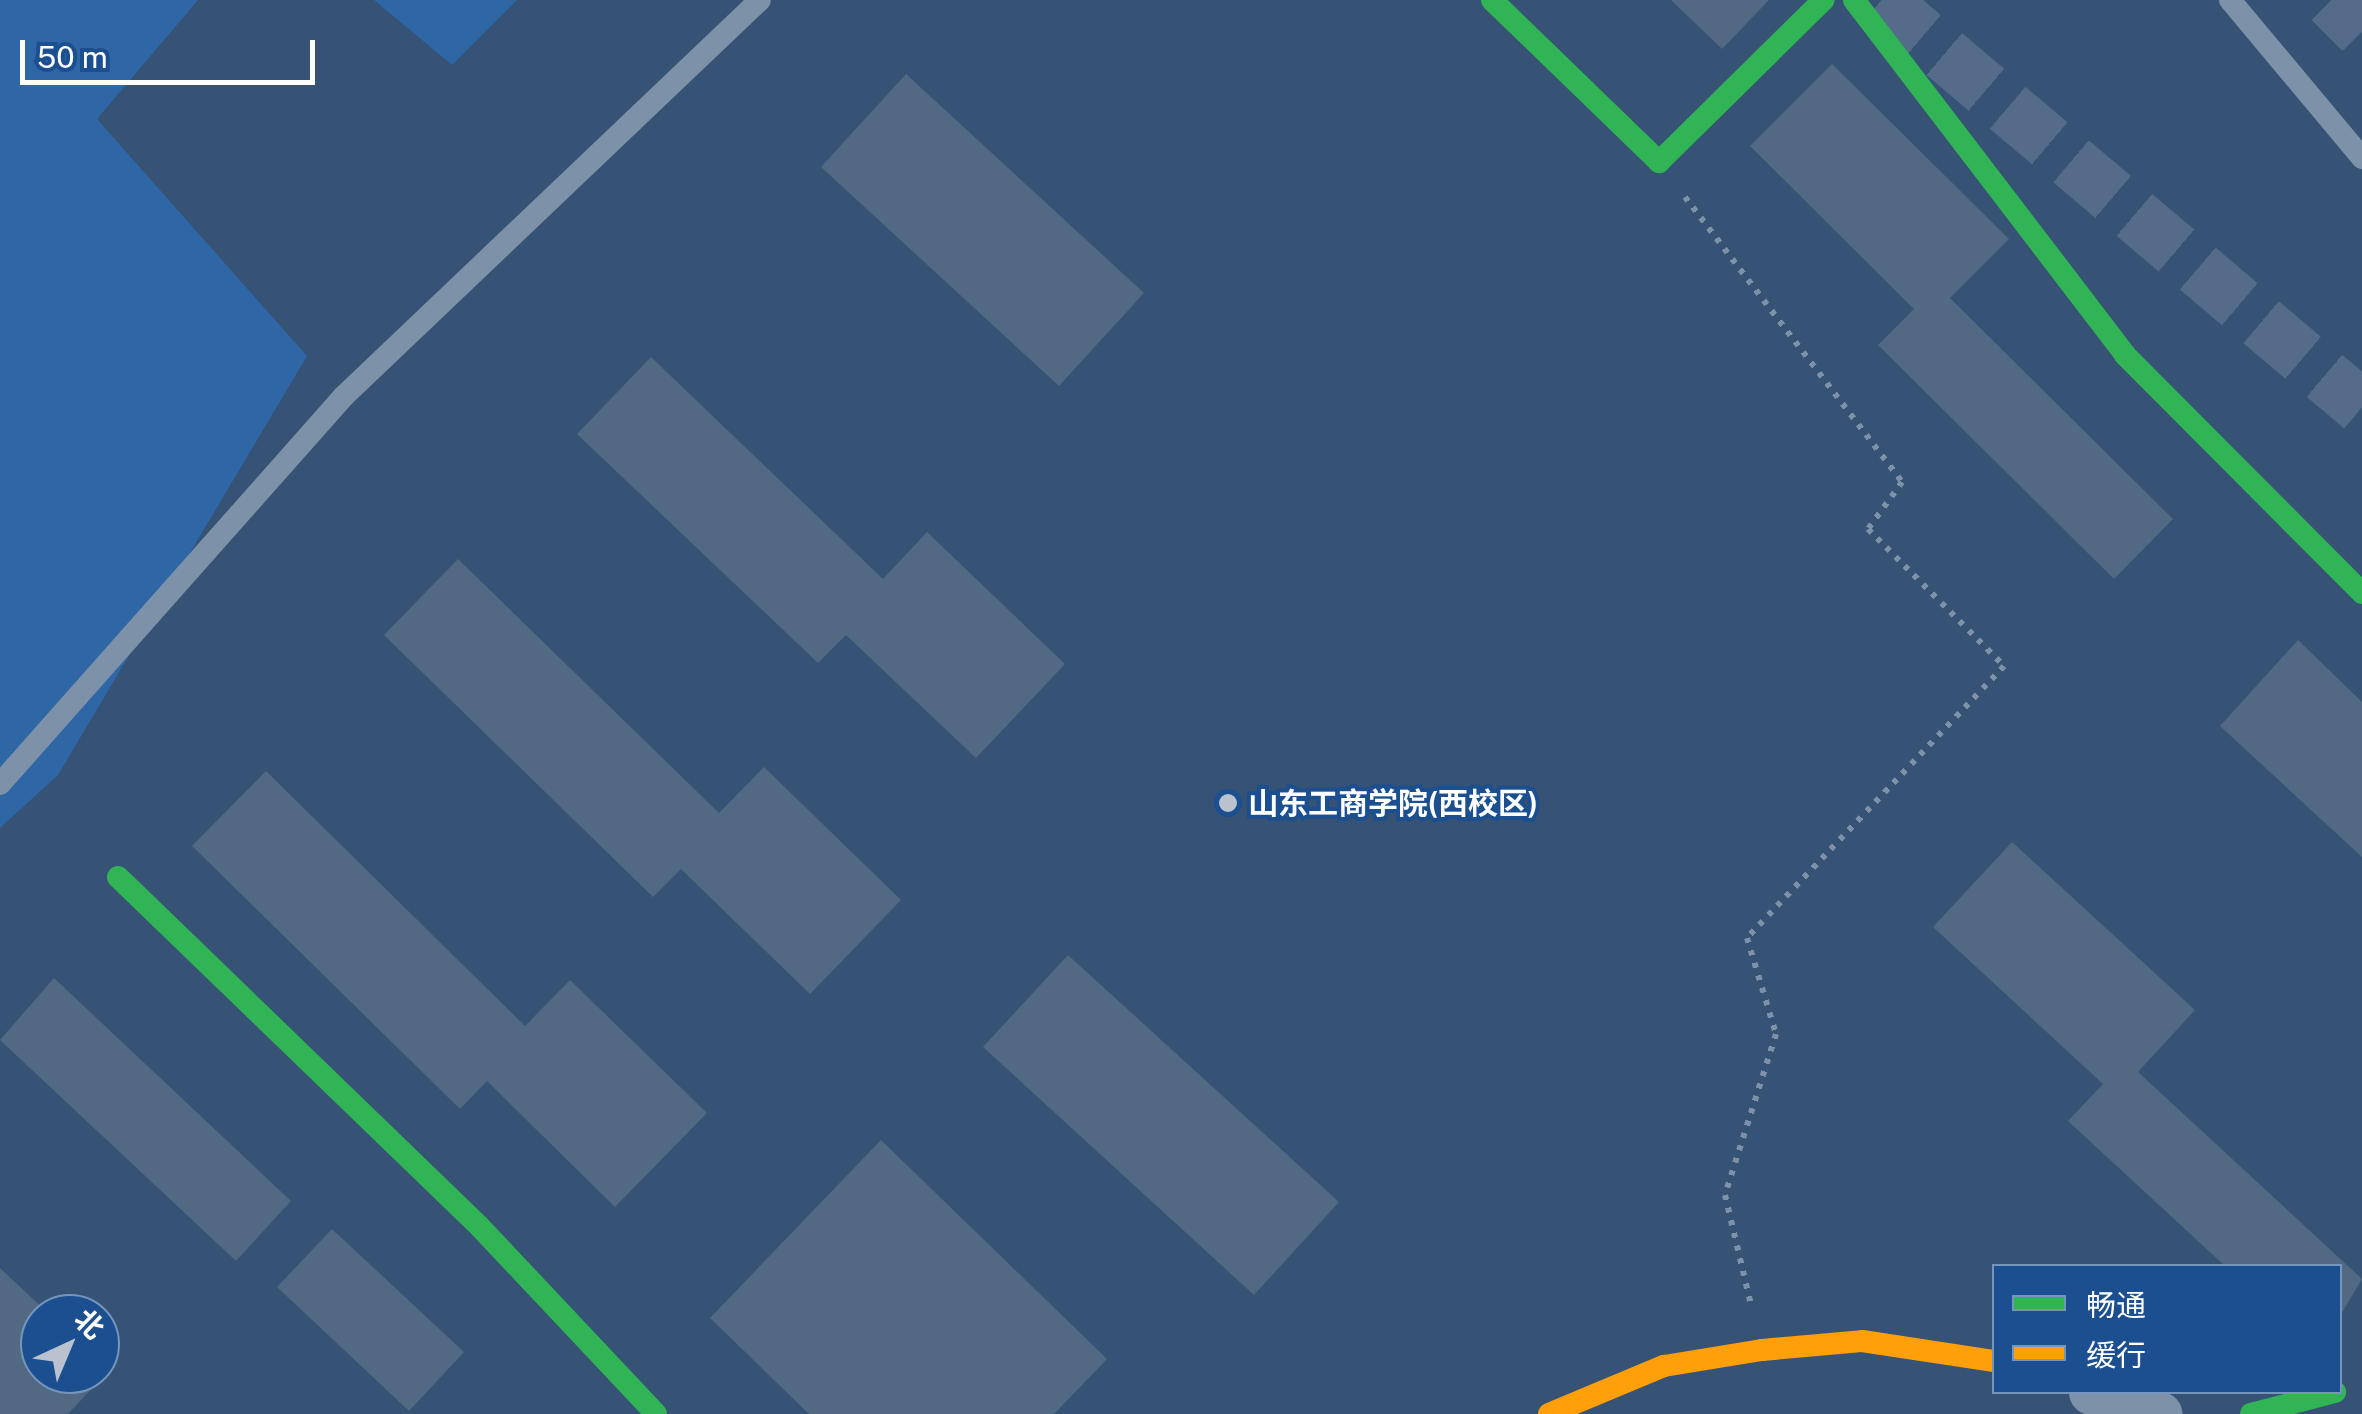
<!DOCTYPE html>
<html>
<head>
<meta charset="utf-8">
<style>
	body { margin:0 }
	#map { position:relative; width:2362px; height:1414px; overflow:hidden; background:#365274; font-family:"Public Sans","Noto Sans SC",sans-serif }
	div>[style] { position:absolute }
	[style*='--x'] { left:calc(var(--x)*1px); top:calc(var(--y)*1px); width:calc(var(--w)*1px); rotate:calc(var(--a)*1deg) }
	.green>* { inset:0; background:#2f66a5 }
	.building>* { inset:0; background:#526984 }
	.secondary-tunnel>* { height:55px; margin-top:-27.5px; transform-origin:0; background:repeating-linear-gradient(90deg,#546c89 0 55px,transparent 0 83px) }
	.path>* { height:6px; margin-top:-3px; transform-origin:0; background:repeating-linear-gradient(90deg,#7d92a8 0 5px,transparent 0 13px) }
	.lane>* { height:22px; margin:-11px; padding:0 11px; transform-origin:11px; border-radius:11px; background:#7d92a8 }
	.street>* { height:45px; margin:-22.5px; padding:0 22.5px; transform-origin:22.5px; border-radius:22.5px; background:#7d92a8 }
	.fast>* { height:22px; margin:-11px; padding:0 11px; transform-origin:11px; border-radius:11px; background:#30b455 }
	.slow>* { height:22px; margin:-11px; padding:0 11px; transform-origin:11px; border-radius:11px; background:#ff9f0a }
	.dots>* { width:28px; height:28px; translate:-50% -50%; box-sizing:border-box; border:5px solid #1b4f8f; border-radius:50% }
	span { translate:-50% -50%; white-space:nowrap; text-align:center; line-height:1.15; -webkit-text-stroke:8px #1b4f8f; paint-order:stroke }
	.poi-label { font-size:30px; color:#fff; font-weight:700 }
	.left { translate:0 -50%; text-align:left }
	.legend { position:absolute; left:1992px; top:1264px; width:350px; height:130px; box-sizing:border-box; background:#1b4f8f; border:2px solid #7695bc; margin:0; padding:12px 18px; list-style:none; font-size:30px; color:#fff }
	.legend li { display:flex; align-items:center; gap:20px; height:50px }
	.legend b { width:50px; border:2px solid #7695bc }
	.north { position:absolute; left:20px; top:1294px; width:100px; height:100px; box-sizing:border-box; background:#1b4f8f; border:2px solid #7695bc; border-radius:50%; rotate:44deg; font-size:28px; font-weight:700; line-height:40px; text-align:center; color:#fff }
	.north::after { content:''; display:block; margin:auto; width:35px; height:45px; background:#b9c2ce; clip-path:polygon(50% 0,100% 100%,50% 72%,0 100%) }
	.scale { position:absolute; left:20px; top:40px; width:295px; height:45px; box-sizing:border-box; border:5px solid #fff; border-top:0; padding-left:12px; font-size:30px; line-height:35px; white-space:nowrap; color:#fff; -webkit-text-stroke:8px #1b4f8f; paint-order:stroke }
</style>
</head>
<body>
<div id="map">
	<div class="green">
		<i style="clip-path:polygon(0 0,198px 0,97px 119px,307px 356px,58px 775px,0 828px)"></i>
		<i style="clip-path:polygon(374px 0,517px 0,452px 65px)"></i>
	</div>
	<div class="building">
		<i style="clip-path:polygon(1671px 0,1769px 0,1722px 49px)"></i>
		<i style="clip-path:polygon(1832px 64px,2009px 239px,1950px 298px,2173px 519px,2114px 579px,1878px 345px,1914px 309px,1750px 146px)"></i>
		<i style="clip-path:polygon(906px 74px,1144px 293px,1059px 386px,821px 167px)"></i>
		<i style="clip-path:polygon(651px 357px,883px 579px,927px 532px,1065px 664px,976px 758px,846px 635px,818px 663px,577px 434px)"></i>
		<i style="clip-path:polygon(458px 559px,719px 813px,764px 767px,901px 900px,810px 994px,681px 869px,653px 897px,384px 635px)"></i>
		<i style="clip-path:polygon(2298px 640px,2362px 702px,2362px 857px,2220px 726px)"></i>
		<i style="clip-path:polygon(266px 771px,525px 1026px,570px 980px,707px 1113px,615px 1207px,487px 1081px,460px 1109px,192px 846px)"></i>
		<i style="clip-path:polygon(2012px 842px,2195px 1010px,2138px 1072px,2362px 1279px,2340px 1316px,2340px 1266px,2225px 1266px,2068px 1121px,2103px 1084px,1933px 927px)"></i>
		<i style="clip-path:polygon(1068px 955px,1339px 1202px,1254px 1295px,983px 1047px)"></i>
		<i style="clip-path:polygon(54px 978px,291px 1201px,236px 1261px,0 1040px)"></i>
		<i style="clip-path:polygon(881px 1140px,1107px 1359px,1054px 1414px,809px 1414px,710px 1318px)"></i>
		<i style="clip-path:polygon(332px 1229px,464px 1352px,409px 1411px,277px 1287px)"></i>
		<i style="clip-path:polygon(0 1268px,49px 1314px,40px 1314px,40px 1374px,100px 1374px,100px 1362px,109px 1370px,68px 1414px,0 1414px)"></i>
	</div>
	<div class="secondary-tunnel">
		<i style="--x:1881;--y:0;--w:630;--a:40.24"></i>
		<i style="--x:2331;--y:0;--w:44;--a:45"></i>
	</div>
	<div class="path">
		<i style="--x:1685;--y:197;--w:358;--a:52.7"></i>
		<i style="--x:1902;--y:482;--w:58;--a:125.9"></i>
		<i style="--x:1868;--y:529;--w:193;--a:45.2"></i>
		<i style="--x:2004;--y:666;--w:374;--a:133.4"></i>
		<i style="--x:1747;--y:938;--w:100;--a:73.2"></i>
		<i style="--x:1776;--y:1034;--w:169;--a:107.6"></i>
		<i style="--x:1725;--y:1195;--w:113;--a:76.7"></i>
	</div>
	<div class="lane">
		<i style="--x:2230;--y:0;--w:206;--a:50.1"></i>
		<i style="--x:0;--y:784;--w:519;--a:-48.44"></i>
		<i style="--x:344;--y:396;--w:574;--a:-43.59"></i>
	</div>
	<div class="street">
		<i style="--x:2091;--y:1392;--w:72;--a:17.7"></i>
	</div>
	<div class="fast">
		<i style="--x:1492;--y:0;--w:233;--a:44.1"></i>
		<i style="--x:1659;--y:162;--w:231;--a:-44.6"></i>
		<i style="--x:1854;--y:0;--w:447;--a:52.6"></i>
		<i style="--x:2125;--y:355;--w:336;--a:45.1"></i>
		<i style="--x:118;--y:877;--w:502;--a:44.03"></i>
		<i style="--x:479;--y:1226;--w:258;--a:46.7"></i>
		<i style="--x:2251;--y:1414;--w:87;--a:-14.7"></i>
	</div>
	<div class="slow">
		<i style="--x:1549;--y:1414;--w:125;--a:-22.7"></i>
		<i style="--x:1664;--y:1366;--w:99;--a:-9.3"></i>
		<i style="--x:1762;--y:1350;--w:100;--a:-5.1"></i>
		<i style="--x:1862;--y:1341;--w:134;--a:8.6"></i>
	</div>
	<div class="dots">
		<i style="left:1228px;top:803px;background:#b9c2ce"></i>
	</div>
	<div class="poi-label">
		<span class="left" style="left:1248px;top:803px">山东工商学院(西校区)</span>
	</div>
	<ul class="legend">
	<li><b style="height:12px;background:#30b455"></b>畅通</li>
	<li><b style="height:12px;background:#ff9f0a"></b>缓行</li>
	</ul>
	<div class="north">北</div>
	<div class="scale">50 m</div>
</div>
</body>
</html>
